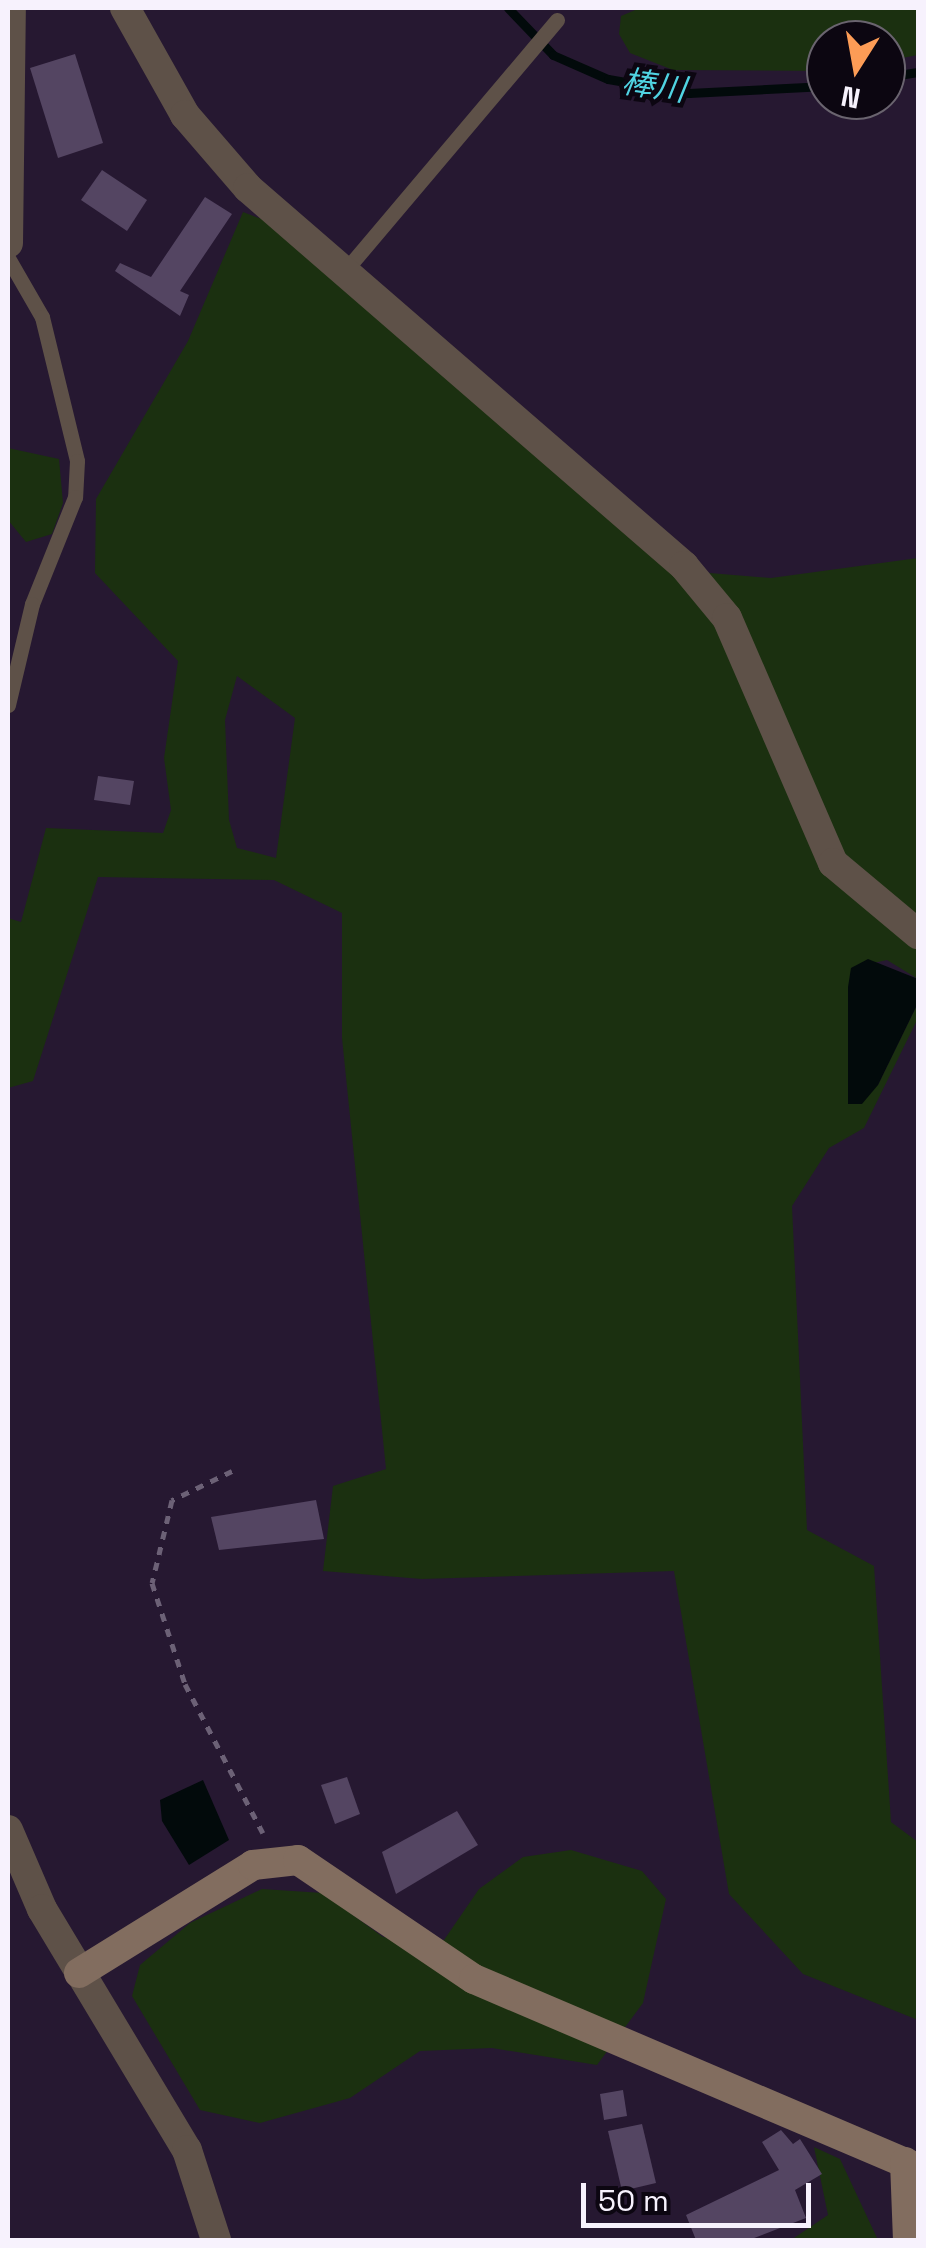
<!DOCTYPE html>
<html>
<head>
<meta charset="utf-8">
<style>
	body { margin:0 }
	#map { position:relative; width:926px; height:2248px; overflow:hidden; background:#261831; font-family:"Space Grotesk","Noto Sans JP",sans-serif }
	div>[style] { position:absolute }
	[style*='--x'] { left:calc(var(--x)*1px); top:calc(var(--y)*1px); width:calc(var(--w)*1px); rotate:calc(var(--a)*1deg) }
	.green>* { inset:0; background:#1b3010 }
	.water>* { inset:0; background:#020a0b }
	.stream>* { height:9px; margin:-4.5px; padding:0 4.5px; transform-origin:4.5px; border-radius:4.5px; background:#020a0b }
	.building>* { inset:0; background:#544562 }
	.path>* { height:5px; margin-top:-2.5px; transform-origin:0; background:repeating-linear-gradient(90deg,#6c6176 0 8px,transparent 0 16px) }
	.lane>* { height:15px; margin:-7.5px; padding:0 7.5px; transform-origin:7.5px; border-radius:7.5px; background:#5e5148 }
	.street>* { height:30px; margin:-15px; padding:0 15px; transform-origin:15px; border-radius:15px; background:#5e5148 }
	.secondary>* { height:30px; margin:-15px; padding:0 15px; transform-origin:15px; border-radius:15px; background:#826d5f }
	span { translate:-50% -50%; white-space:nowrap; text-align:center; line-height:1.15; -webkit-text-stroke:9px #0c0611; paint-order:stroke }
	.water-label { font-size:32px; color:#50d3e2; font-style:italic }
	.frame { position:absolute; inset:0; border:10px solid #f7f2fd; pointer-events:none }
	.north { position:absolute; left:806px; top:20px; width:100px; height:100px; box-sizing:border-box; background:#0c0611; border:2px solid #6a646f; border-radius:50%; rotate:191deg; font-size:28px; font-weight:700; line-height:40px; text-align:center; color:#f7f2fd }
	.north::after { content:''; display:block; margin:auto; width:35px; height:45px; background:#fd9c56; clip-path:polygon(50% 0,100% 100%,50% 72%,0 100%) }
	.scale { position:absolute; left:581px; top:2183px; width:230px; height:45px; box-sizing:border-box; border:5px solid #f7f2fd; border-top:0; padding-left:12px; font-size:30px; line-height:35px; white-space:nowrap; color:#f7f2fd; -webkit-text-stroke:8px #0c0611; paint-order:stroke }
</style>
</head>
<body>
<div id="map">
	<div class="green">
		<i style="clip-path:polygon(640px 8px,918px 8px,918px 55px,886px 61px,886px 40px,826px 40px,826px 71px,673px 70px,630px 53px,619px 34px,621px 16px)"></i>
		<i style="clip-path:polygon(evenodd,243px 212px,267px 221px,673px 570px,771px 578px,918px 558px,918px 979px,887px 960px,851px 968px,848px 1104px,878px 1085px,918px 1003px,918px 1018px,864px 1128px,829px 1148px,792px 1206px,807px 1530px,874px 1566px,891px 1822px,918px 1842px,918px 2020px,803px 1974px,729px 1894px,674px 1571px,422px 1579px,323px 1571px,333px 1486px,386px 1469px,342px 1038px,342px 913px,274px 880px,98px 877px,33px 1081px,8px 1088px,8px 918px,21px 922px,46px 828px,163px 833px,171px 810px,164px 758px,178px 661px,95px 573px,96px 499px,188px 341px,243px 212px,237px 676px,295px 718px,276px 858px,237px 848px,229px 820px,225px 720px,237px 676px)"></i>
		<i style="clip-path:polygon(8px 448px,59px 459px,63px 503px,52px 534px,26px 542px,8px 520px)"></i>
		<i style="clip-path:polygon(571px 1850px,642px 1871px,666px 1899px,643px 2003px,597px 2065px,492px 2048px,420px 2051px,350px 2098px,260px 2123px,200px 2110px,132px 1996px,140px 1965px,190px 1923px,262px 1889px,323px 1893px,383px 1937px,444px 1940px,479px 1889px,523px 1857px)"></i>
		<i style="clip-path:polygon(814px 2147px,840px 2159px,878px 2240px,791px 2240px,828px 2215px)"></i>
	</div>
	<div class="water">
		<i style="clip-path:polygon(868px 959px,918px 979px,918px 1003px,878px 1085px,862px 1104px,848px 1104px,848px 987px,851px 968px)"></i>
		<i style="clip-path:polygon(203px 1780px,229px 1840px,189px 1865px,162px 1821px,160px 1800px)"></i>
	</div>
	<div class="stream">
		<i style="--x:508;--y:8;--w:65;--a:46.2"></i>
		<i style="--x:553;--y:55;--w:60;--a:23.6"></i>
		<i style="--x:608;--y:79;--w:82;--a:9.8"></i>
		<i style="--x:689;--y:93;--w:137;--a:-2.9"></i>
		<i style="--x:886;--y:77;--w:32;--a:-9"></i>
	</div>
	<div class="building">
		<i style="clip-path:polygon(75px 54px,103px 143px,58px 158px,30px 68px)"></i>
		<i style="clip-path:polygon(102px 170px,147px 200px,127px 231px,81px 200px)"></i>
		<i style="clip-path:polygon(205px 197px,232px 214px,180px 291px,189px 295px,180px 316px,115px 271px,120px 263px,151px 277px)"></i>
		<i style="clip-path:polygon(98px 776px,134px 781px,130px 805px,94px 800px)"></i>
		<i style="clip-path:polygon(316px 1500px,324px 1539px,219px 1550px,211px 1517px)"></i>
		<i style="clip-path:polygon(347px 1777px,360px 1814px,335px 1824px,321px 1785px)"></i>
		<i style="clip-path:polygon(457px 1811px,478px 1845px,396px 1894px,382px 1852px)"></i>
		<i style="clip-path:polygon(623px 2090px,627px 2116px,604px 2120px,600px 2094px)"></i>
		<i style="clip-path:polygon(642px 2124px,656px 2183px,622px 2191px,608px 2131px)"></i>
		<i style="clip-path:polygon(781px 2130px,793px 2144px,800px 2139px,822px 2174px,795px 2190px,806px 2218px,749px 2240px,696px 2240px,686px 2215px,779px 2170px,762px 2142px)"></i>
	</div>
	<div class="path">
		<i style="--x:232;--y:1471;--w:67;--a:154.2"></i>
		<i style="--x:172;--y:1500;--w:85;--a:103.5"></i>
		<i style="--x:152;--y:1583;--w:106;--a:71.9"></i>
		<i style="--x:185;--y:1684;--w:168;--a:62.4"></i>
	</div>
	<div class="lane">
		<i style="--x:8;--y:258;--w:68;--a:60"></i>
		<i style="--x:42;--y:317;--w:148;--a:76.3"></i>
		<i style="--x:77;--y:461;--w:36;--a:93"></i>
		<i style="--x:75;--y:497;--w:115;--a:111.9"></i>
		<i style="--x:32;--y:604;--w:104;--a:103.4"></i>
		<i style="--x:344;--y:272;--w:330;--a:-49.8"></i>
	</div>
	<div class="street">
		<i style="--x:125;--y:8;--w:123;--a:60.7"></i>
		<i style="--x:185;--y:115;--w:96;--a:49.2"></i>
		<i style="--x:248;--y:188;--w:577;--a:40.92"></i>
		<i style="--x:684;--y:566;--w:67;--a:50.4"></i>
		<i style="--x:727;--y:618;--w:267;--a:66.6"></i>
		<i style="--x:833;--y:863;--w:111;--a:39.9"></i>
		<i style="--x:8;--y:243;--w:235;--a:-89.3"></i>
		<i style="--x:8;--y:1830;--w:86;--a:66.7"></i>
		<i style="--x:42;--y:1909;--w:281;--a:59"></i>
		<i style="--x:187;--y:2150;--w:95;--a:72.1"></i>
	</div>
	<div class="secondary">
		<i style="--x:79;--y:1973;--w:205;--a:-31.8"></i>
		<i style="--x:253;--y:1865;--w:45;--a:-6.3"></i>
		<i style="--x:298;--y:1860;--w:212;--a:34.1"></i>
		<i style="--x:474;--y:1979;--w:483;--a:23.1"></i>
		<i style="--x:905;--y:2162;--w:78;--a:87.8"></i>
	</div>
	<div class="water-label">
		<span style="left:654px;top:86px;rotate:8deg">棒川</span>
	</div>
	<div class="frame"></div>
	<div class="north">N</div>
	<div class="scale">50 m</div>
</div>
</body>
</html>
